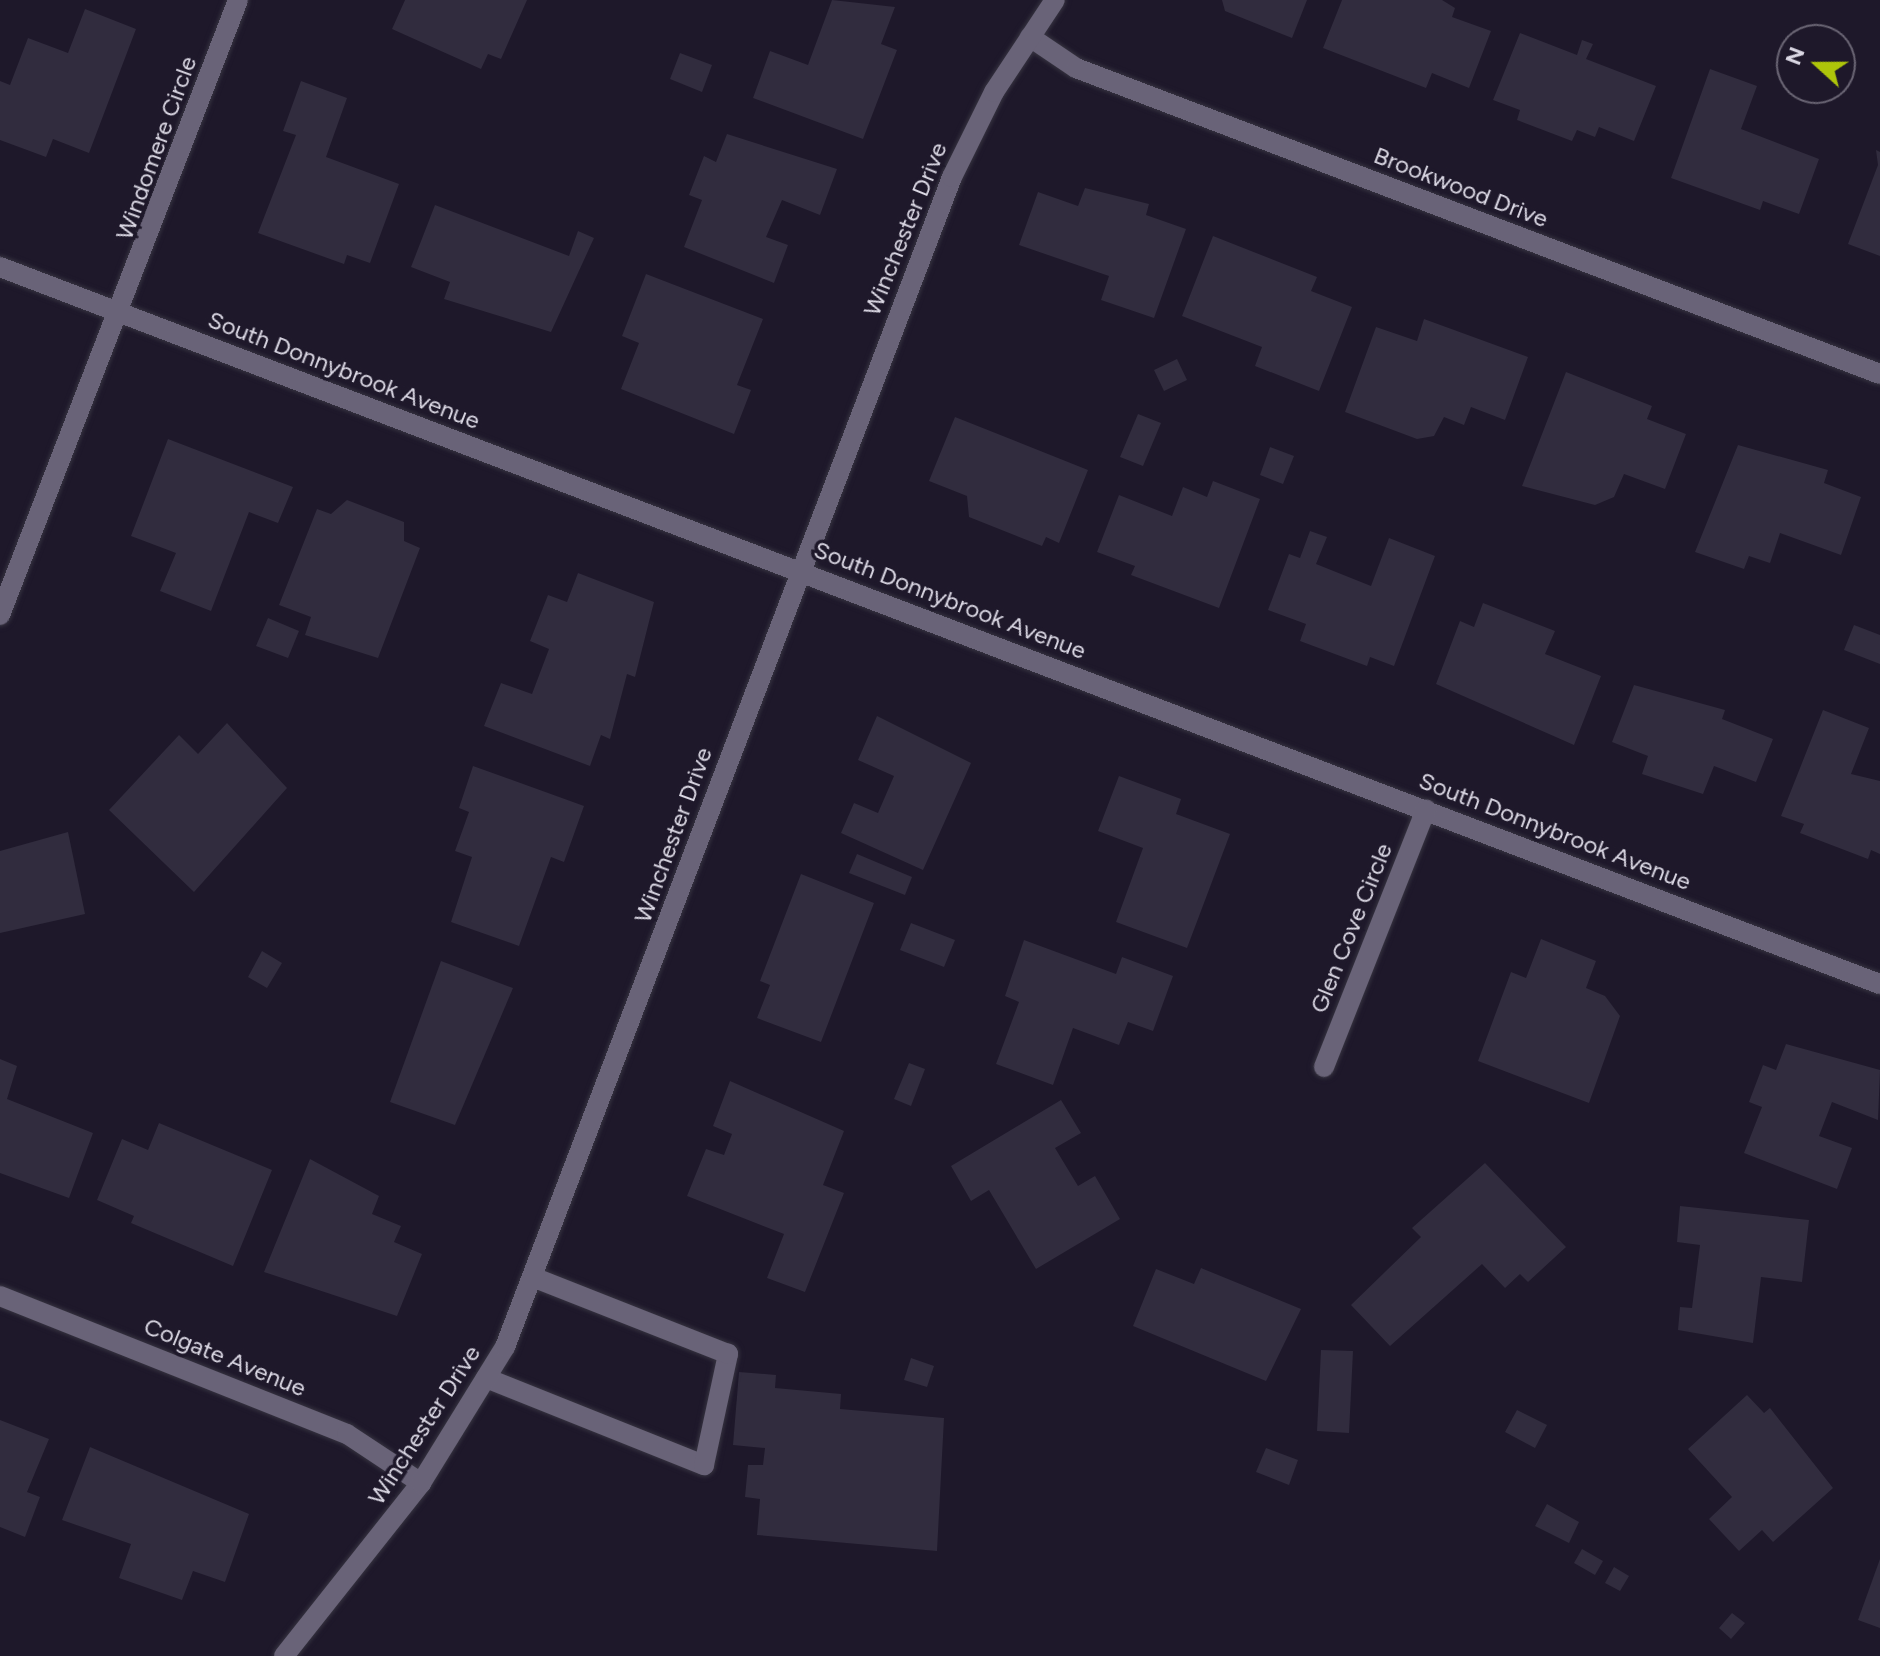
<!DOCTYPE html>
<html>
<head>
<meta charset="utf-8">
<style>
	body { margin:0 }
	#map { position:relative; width:1880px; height:1656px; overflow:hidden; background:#1e182a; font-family:Figtree,sans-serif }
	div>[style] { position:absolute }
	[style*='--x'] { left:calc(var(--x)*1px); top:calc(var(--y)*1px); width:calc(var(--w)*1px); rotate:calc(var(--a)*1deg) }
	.building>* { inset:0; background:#312c3e }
	.roads { filter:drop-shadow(0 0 2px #363340) drop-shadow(0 0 2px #363340) }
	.service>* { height:20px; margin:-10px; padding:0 10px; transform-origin:10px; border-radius:10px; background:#696378 }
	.minor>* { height:20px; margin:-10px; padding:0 10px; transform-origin:10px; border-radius:10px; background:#696378 }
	span { translate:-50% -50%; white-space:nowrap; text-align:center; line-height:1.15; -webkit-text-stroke:7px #1e182a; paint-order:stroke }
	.street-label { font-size:24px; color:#dbd8e4 }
	.north { position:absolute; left:1776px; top:24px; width:80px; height:80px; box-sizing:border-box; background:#1e182a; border:2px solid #6a6574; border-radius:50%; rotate:291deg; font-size:22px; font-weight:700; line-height:32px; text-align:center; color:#dbd8e4 }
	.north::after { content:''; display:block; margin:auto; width:28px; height:36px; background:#aec50a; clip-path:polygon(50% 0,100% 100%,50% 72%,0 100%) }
</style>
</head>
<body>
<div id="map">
	<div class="building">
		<i style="clip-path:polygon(405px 0,527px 0,501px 59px,488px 54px,481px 69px,392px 29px)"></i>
		<i style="clip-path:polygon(832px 0,895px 7px,881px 44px,897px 50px,863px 139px,753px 98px,770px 51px,808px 65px)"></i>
		<i style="clip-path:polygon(1222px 0,1307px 0,1292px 38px,1225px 11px)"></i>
		<i style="clip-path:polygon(1342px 0,1442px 0,1455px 8px,1452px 17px,1491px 31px,1469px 88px,1432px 73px,1426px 88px,1323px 48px)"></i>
		<i style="clip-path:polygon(85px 9px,136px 29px,89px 153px,53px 139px,46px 157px,0 140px,0 81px,10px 85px,28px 38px,68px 53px)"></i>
		<i style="clip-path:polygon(1520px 33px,1577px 55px,1582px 40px,1593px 44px,1586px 59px,1656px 86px,1634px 141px,1599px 127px,1595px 137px,1577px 130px,1572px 141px,1517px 120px,1520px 110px,1493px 100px)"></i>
		<i style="clip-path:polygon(680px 53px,712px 65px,702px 92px,670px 79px)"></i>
		<i style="clip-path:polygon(1710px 69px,1757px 86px,1741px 129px,1819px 159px,1799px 214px,1763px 201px,1760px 210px,1671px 178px)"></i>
		<i style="clip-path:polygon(301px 81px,347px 98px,326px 157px,399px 184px,370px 263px,347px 255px,344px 264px,258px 233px,296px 135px,283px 131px)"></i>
		<i style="clip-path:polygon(727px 134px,837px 169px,820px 215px,782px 200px,766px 237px,788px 245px,774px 283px,684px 247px,702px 200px,689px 195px,704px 156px,716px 162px)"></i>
		<i style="clip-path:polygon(1876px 150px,1880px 152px,1880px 256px,1848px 244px,1878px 165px)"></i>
		<i style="clip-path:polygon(1085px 188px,1149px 204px,1146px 215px,1186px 229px,1154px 318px,1101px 300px,1109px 276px,1019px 245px,1038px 192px,1078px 206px)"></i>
		<i style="clip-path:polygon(435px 205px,569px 256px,578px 231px,594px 238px,551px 332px,444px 299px,450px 282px,411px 267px)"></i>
		<i style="clip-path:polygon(1213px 236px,1317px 277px,1311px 291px,1352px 307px,1319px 391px,1255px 366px,1262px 347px,1182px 316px)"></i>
		<i style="clip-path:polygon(646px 274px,763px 319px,737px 385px,751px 390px,734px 434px,621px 389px,639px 343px,622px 336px)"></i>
		<i style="clip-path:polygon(1424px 319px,1528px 357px,1505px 420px,1471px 407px,1464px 425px,1444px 417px,1434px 436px,1417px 439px,1345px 412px,1376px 327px,1417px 341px)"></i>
		<i style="clip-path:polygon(1177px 359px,1187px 380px,1164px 391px,1154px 370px)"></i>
		<i style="clip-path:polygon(1566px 372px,1652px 406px,1647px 419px,1686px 434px,1665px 489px,1624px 474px,1614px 497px,1595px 505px,1522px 486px)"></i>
		<i style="clip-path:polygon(1138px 414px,1161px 423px,1143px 466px,1120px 457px)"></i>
		<i style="clip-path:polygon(955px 417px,1088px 470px,1059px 543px,1046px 537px,1042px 546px,969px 517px,967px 496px,929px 481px)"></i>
		<i style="clip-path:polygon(168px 439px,293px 487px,278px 523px,249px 512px,211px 611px,160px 591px,176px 553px,131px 536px)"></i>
		<i style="clip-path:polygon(1738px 445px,1828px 470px,1824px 483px,1861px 497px,1841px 555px,1780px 533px,1770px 563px,1749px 556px,1744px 569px,1695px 552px)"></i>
		<i style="clip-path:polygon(1270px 447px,1294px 456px,1283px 484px,1260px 475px)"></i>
		<i style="clip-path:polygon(1213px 481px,1260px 499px,1219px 608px,1131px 575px,1135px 566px,1097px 552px,1119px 495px,1172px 516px,1183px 487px,1207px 497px)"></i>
		<i style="clip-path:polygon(347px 500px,404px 522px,404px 541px,420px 548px,378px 658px,305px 635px,311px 617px,279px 605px,317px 509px,331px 514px)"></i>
		<i style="clip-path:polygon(1310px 531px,1327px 537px,1316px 564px,1371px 586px,1389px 538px,1435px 556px,1394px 666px,1370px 657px,1367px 666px,1300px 641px,1306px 624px,1268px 610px,1289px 554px,1300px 558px)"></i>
		<i style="clip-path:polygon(578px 573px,654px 602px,635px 677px,627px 674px,610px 739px,601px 735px,590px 766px,484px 726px,501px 683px,532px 694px,549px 649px,530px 641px,548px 595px,567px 602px)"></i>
		<i style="clip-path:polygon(1483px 603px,1555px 631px,1545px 654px,1601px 676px,1574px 745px,1436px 684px,1460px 621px,1474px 627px)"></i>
		<i style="clip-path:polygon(268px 618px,299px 631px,288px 658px,256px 646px)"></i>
		<i style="clip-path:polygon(1854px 625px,1880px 635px,1880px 664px,1844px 650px)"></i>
		<i style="clip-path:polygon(1634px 685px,1725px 710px,1722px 719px,1773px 739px,1756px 782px,1714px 766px,1703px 794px,1642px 774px,1648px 756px,1612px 742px)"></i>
		<i style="clip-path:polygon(1823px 710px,1869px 728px,1851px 774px,1880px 781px,1880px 854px,1871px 850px,1868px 859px,1800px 833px,1804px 824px,1781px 816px)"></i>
		<i style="clip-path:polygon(877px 716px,971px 763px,923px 870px,841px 833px,854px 803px,878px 813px,894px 776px,858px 760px)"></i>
		<i style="clip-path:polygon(227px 723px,287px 788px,194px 892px,109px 810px,179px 735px,198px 754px)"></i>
		<i style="clip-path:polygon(473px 766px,584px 806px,564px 862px,551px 857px,519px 946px,451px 922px,472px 857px,455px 851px,469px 812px,459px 808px)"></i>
		<i style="clip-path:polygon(1119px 776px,1181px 799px,1176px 814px,1230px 834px,1187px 948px,1116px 922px,1143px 848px,1098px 831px)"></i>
		<i style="clip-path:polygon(68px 832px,85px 914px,0 933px,0 851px)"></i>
		<i style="clip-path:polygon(857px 854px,912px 877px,905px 895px,849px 873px)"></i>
		<i style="clip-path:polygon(801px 874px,874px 903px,821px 1042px,757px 1018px,770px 985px,760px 981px)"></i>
		<i style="clip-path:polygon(911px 923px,955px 940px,944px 967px,900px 950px)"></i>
		<i style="clip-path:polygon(1541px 939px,1596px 961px,1586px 988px,1605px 996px,1620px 1016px,1589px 1103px,1478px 1061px,1511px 972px,1526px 978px)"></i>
		<i style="clip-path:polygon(1024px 940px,1116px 974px,1122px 957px,1173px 976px,1153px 1031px,1128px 1022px,1119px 1045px,1073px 1028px,1053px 1085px,996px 1064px,1019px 1002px,1005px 996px)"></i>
		<i style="clip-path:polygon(262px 951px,282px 963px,267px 988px,248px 977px)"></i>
		<i style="clip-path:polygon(441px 961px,513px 988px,455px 1125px,390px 1102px)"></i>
		<i style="clip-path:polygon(1786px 1044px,1880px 1070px,1878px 1120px,1832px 1102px,1819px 1136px,1852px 1148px,1837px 1189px,1744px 1153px,1762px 1107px,1749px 1102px,1763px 1065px,1776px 1070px)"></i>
		<i style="clip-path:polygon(0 1059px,17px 1066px,7px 1099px,93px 1133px,69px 1198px,0 1173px)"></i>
		<i style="clip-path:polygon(909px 1063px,925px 1069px,911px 1106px,894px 1099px)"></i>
		<i style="clip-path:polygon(730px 1081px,844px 1131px,823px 1185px,844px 1193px,805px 1292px,767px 1278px,784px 1234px,687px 1196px,706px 1149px,724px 1155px,732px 1134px,713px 1126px)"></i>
		<i style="clip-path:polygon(1061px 1100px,1081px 1133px,1055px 1148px,1078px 1186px,1095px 1176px,1120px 1219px,1036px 1269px,989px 1190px,971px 1201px,951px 1166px)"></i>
		<i style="clip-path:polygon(159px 1123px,272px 1170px,233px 1266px,131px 1223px,134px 1216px,97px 1200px,122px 1139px,148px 1150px)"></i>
		<i style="clip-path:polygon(310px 1159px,379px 1196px,372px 1214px,401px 1226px,394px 1242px,422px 1254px,397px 1316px,264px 1272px)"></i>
		<i style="clip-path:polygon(1485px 1163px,1566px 1247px,1528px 1282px,1520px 1274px,1505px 1288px,1482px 1264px,1390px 1346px,1351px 1305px,1421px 1237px,1412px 1228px)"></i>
		<i style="clip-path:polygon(1680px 1206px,1809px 1220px,1802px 1282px,1761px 1277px,1753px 1343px,1678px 1330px,1680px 1307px,1692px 1308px,1700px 1245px,1677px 1242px)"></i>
		<i style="clip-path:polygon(1201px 1268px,1301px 1309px,1266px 1381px,1133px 1326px,1156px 1269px,1194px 1284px)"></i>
		<i style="clip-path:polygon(1321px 1350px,1353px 1351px,1349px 1433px,1317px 1431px)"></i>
		<i style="clip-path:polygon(911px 1358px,934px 1366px,927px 1387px,904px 1380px)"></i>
		<i style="clip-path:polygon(739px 1372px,776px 1375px,775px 1388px,841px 1394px,840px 1409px,944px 1418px,937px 1551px,757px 1535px,760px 1499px,745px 1497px,748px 1465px,763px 1465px,765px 1448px,733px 1445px)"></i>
		<i style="clip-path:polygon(1747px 1395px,1764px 1413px,1770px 1408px,1833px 1488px,1773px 1542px,1762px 1530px,1739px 1551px,1709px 1519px,1732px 1497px,1688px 1449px)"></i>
		<i style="clip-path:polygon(1517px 1410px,1547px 1425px,1535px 1448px,1505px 1432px)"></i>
		<i style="clip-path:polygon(0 1420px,49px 1439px,27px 1492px,40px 1497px,25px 1537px,0 1527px)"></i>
		<i style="clip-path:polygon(90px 1447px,249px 1514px,225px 1582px,193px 1571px,182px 1600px,119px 1578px,131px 1544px,62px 1520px)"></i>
		<i style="clip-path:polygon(1266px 1448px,1298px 1460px,1289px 1485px,1256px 1472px)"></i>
		<i style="clip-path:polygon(1547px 1504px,1579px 1522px,1569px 1543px,1535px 1526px)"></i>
		<i style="clip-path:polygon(1582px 1549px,1603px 1561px,1595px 1575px,1574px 1563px)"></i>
		<i style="clip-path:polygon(1880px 1559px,1880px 1628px,1858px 1620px)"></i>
		<i style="clip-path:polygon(1614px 1567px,1629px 1576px,1620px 1591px,1605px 1583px)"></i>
		<i style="clip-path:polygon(1732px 1613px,1745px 1623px,1731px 1639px,1719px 1628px)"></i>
	</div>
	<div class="roads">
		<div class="service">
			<i style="--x:486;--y:1378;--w:235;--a:21.8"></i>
			<i style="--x:704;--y:1465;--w:114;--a:-77.8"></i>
			<i style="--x:728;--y:1354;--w:207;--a:-158.5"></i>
		</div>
		<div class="minor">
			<i style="--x:1030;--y:37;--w:55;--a:34"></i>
			<i style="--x:1076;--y:68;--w:860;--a:20.84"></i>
			<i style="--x:0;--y:267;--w:2012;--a:20.88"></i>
			<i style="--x:0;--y:615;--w:659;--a:-68.84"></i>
			<i style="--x:1324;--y:1067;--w:277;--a:-68.4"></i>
			<i style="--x:0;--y:1296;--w:373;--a:21.7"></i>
			<i style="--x:347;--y:1434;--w:89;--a:33.5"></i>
			<i style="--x:284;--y:1656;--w:221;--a:-51.6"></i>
			<i style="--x:421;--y:1483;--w:160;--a:-58.3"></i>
			<i style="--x:505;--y:1347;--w:1252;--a:-69.09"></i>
			<i style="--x:952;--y:177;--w:95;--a:-63.7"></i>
			<i style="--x:994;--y:92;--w:110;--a:-56.5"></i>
		</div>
	</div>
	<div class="street-label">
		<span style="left:156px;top:148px;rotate:-70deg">Windomere Circle</span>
		<span style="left:1461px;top:187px;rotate:21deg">Brookwood Drive</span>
		<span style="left:905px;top:229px;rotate:-68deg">Winchester Drive</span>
		<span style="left:344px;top:370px;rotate:21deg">South Donnybrook Avenue</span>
		<span style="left:950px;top:600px;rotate:21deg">South Donnybrook Avenue</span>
		<span style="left:1555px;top:831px;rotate:21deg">South Donnybrook Avenue</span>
		<span style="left:673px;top:835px;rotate:-70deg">Winchester Drive</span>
		<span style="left:1351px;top:928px;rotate:-68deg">Glen Cove Circle</span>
		<span style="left:225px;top:1357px;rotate:22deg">Colgate Avenue</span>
		<span style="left:424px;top:1425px;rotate:-57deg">Winchester Drive</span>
	</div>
	<div class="north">N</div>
</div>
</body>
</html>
